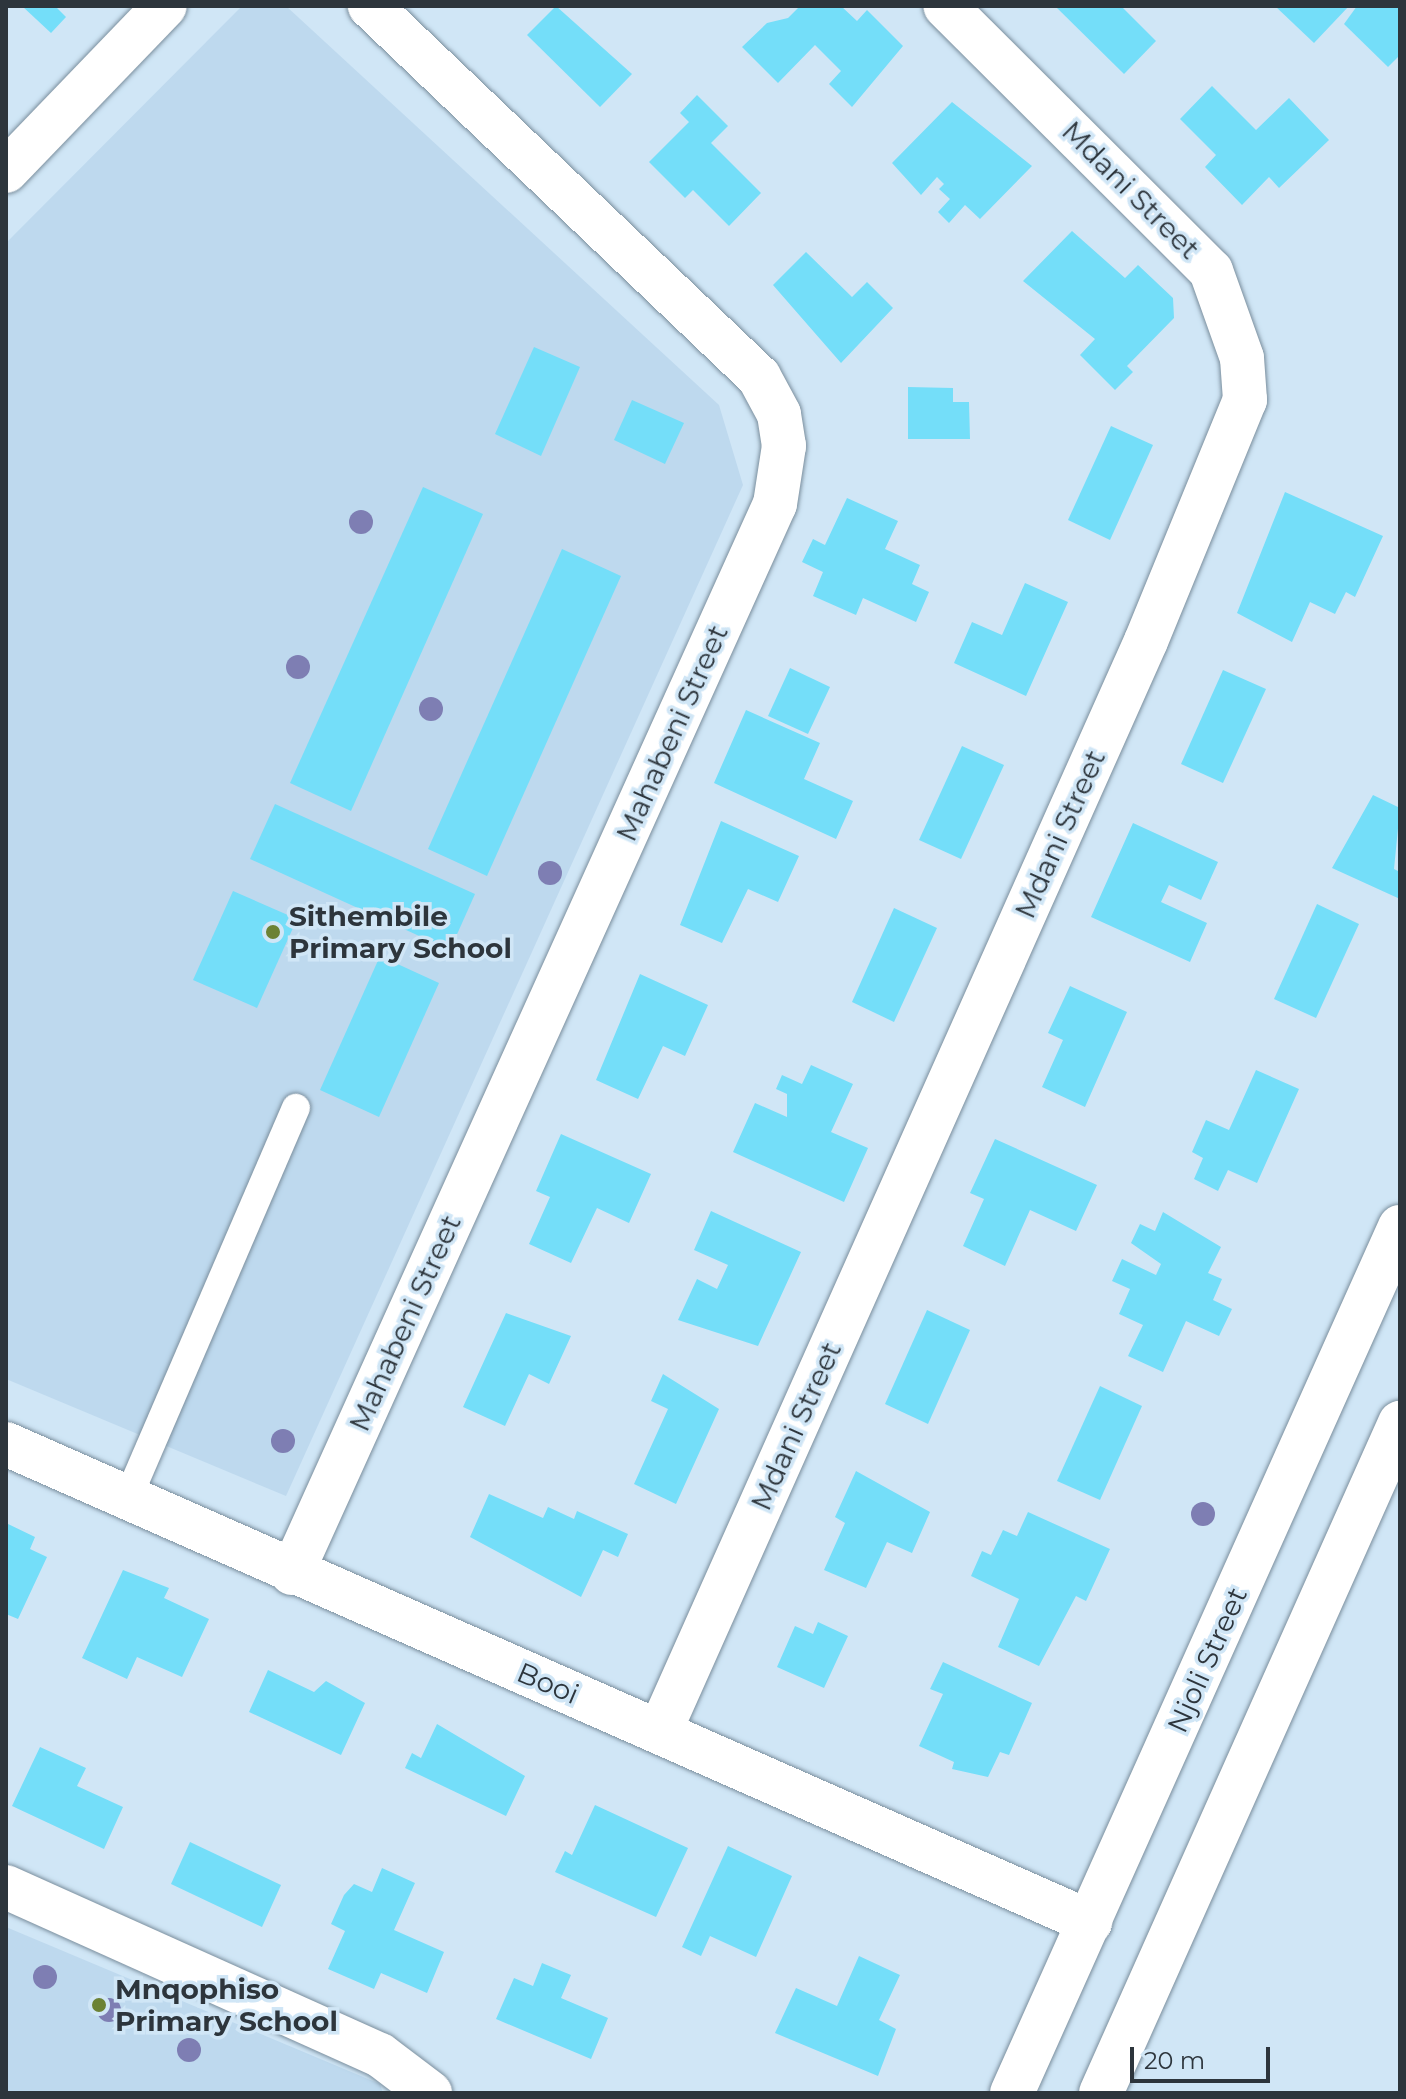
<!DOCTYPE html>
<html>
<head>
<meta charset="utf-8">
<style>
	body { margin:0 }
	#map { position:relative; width:1406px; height:2099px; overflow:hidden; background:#d0e6f6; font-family:Montserrat,sans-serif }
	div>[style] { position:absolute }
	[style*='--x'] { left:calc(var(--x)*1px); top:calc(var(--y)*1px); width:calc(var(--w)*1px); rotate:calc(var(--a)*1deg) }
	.built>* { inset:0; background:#bed9ee }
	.building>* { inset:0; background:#74def9 }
	.roads { filter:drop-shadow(0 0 2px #7a8e9d) drop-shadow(0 0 2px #7a8e9d) }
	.lane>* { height:28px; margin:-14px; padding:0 14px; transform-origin:14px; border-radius:14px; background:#fff }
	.street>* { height:44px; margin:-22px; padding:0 22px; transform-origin:22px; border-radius:22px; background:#fff }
	.secondary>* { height:44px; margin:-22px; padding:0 22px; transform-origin:22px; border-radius:22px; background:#fff }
	.trees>* { width:24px; height:24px; margin:-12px; border-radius:50%; background:#7e7eb3 }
	.dots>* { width:22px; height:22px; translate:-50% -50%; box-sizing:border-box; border:4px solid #d0e6f6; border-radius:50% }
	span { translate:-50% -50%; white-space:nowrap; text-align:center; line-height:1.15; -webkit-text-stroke:7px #d0e6f6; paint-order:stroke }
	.street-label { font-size:28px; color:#2d353c }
	.poi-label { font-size:28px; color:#2d353c; font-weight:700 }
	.left { translate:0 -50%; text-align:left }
	.frame { position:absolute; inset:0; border:8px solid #2d353c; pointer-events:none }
	.scale { position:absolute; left:1130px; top:2047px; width:140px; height:36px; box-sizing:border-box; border:4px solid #2d353c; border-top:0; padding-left:10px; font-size:24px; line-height:28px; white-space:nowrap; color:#2d353c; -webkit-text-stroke:6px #d0e6f6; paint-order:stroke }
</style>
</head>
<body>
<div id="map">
	<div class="built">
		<i style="clip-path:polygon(242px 6px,286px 6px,719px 405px,743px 485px,286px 1496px,6px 1379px,6px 243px)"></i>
		<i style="clip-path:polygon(6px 1927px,380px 2084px,383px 2093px,6px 2093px)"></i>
	</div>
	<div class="building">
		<i style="clip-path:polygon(22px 6px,55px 6px,66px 17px,51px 33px)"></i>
		<i style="clip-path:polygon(556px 6px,632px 74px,600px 107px,527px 35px)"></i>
		<i style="clip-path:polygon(800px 6px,841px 6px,857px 21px,867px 10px,903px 46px,852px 107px,829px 84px,841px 71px,815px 45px,778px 83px,742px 47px,767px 23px,788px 18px)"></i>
		<i style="clip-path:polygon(1055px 6px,1121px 6px,1156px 41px,1124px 74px)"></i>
		<i style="clip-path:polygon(1275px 6px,1349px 6px,1314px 43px)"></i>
		<i style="clip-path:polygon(1357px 6px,1400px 6px,1400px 55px,1388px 67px,1344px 24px)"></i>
		<i style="clip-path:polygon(1212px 86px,1256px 130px,1289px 98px,1329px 140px,1279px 188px,1269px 177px,1242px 205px,1205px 167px,1216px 155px,1180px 119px)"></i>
		<i style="clip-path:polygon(697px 95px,728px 126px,711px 143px,761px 193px,729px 226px,693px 190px,685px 198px,649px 162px,689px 122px,680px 113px)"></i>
		<i style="clip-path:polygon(952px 102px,1032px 166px,980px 219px,965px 205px,949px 223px,938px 212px,950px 199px,939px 189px,944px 184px,937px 177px,921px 195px,892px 163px)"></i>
		<i style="clip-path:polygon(1072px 231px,1125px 278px,1138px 265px,1173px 298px,1174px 318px,1127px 366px,1133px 372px,1115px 390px,1080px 355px,1095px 339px,1023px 281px)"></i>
		<i style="clip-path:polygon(806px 252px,852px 297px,867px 282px,893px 308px,841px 363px,773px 285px)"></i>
		<i style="clip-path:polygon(534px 347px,580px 367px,541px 456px,495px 434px)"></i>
		<i style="clip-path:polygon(908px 387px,953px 388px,953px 402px,969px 402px,970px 439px,908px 439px)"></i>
		<i style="clip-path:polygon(632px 400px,684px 423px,665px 464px,614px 440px)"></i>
		<i style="clip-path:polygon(1111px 426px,1153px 445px,1110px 540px,1068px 520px)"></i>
		<i style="clip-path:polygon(423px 487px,483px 514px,351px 811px,290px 783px)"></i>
		<i style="clip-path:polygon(1285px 492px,1383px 536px,1355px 597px,1346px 592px,1335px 614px,1310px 602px,1292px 642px,1237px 613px)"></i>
		<i style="clip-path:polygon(847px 498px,898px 521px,885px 549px,920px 565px,912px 584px,929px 592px,916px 622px,863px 598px,856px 615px,813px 596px,823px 572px,802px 562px,813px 539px,825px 545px)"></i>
		<i style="clip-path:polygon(562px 549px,621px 576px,487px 876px,428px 849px)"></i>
		<i style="clip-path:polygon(1025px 583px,1068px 602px,1026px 696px,954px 663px,972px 622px,1002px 635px)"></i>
		<i style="clip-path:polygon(790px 668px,830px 687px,808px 734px,768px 716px)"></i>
		<i style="clip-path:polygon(1223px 670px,1266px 689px,1223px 783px,1181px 764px)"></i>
		<i style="clip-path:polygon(746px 710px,820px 743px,804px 779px,853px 801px,836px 839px,714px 783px)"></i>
		<i style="clip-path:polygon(962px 746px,1004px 765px,961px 859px,919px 840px)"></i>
		<i style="clip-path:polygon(1373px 795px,1400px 808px,1394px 869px,1400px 872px,1400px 899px,1332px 868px)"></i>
		<i style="clip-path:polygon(275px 804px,475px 894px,450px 950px,250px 859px)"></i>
		<i style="clip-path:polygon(721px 821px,799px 856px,778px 902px,748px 889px,722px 943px,680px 925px)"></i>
		<i style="clip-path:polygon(1133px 823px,1218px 862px,1201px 900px,1169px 885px,1161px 902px,1207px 923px,1190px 962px,1091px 917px)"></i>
		<i style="clip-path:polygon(233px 891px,297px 919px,257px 1008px,193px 980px)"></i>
		<i style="clip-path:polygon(1317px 904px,1359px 924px,1316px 1018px,1274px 999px)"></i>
		<i style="clip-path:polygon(894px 908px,937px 928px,894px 1022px,852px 1002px)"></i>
		<i style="clip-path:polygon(380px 956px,439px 983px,379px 1117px,320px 1090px)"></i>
		<i style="clip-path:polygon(640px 974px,708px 1005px,685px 1056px,663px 1046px,638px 1099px,596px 1080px)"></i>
		<i style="clip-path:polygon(1070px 986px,1127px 1012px,1085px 1107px,1042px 1087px,1063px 1040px,1048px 1033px)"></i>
		<i style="clip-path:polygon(811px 1065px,853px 1084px,831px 1132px,868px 1148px,844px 1202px,733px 1152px,755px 1103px,787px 1117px,787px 1094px,776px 1089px,782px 1075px,802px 1084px)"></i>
		<i style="clip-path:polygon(1256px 1070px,1299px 1089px,1257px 1183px,1228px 1170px,1218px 1191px,1194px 1179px,1203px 1158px,1192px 1152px,1206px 1120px,1229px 1130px)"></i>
		<i style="clip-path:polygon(561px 1134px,651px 1174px,629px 1223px,597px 1208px,571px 1263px,529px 1244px,550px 1197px,536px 1191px)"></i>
		<i style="clip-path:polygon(995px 1139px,1097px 1185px,1076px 1231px,1030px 1210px,1005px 1266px,963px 1246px,984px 1199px,970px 1193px)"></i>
		<i style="clip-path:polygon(711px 1211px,801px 1252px,758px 1346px,678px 1320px,697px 1279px,717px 1289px,728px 1265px,694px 1250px)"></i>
		<i style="clip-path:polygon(1163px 1212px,1221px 1247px,1208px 1273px,1222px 1279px,1213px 1300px,1232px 1309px,1219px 1336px,1186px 1321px,1163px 1372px,1128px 1356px,1143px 1325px,1119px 1314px,1130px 1289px,1112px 1281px,1122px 1259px,1156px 1275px,1161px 1264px,1131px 1243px,1140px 1224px,1155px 1231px)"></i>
		<i style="clip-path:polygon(927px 1310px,970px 1330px,928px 1424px,885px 1404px)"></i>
		<i style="clip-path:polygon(506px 1313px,571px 1336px,549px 1384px,529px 1374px,505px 1426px,463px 1407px)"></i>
		<i style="clip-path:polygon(663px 1374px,719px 1409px,676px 1504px,634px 1484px,668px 1409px,651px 1401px)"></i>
		<i style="clip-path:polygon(1100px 1386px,1142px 1406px,1100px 1500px,1057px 1481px)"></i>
		<i style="clip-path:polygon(856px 1471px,930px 1512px,912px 1553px,887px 1542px,866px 1588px,824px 1570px,845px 1523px,835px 1517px)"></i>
		<i style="clip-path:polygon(489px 1494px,543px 1518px,548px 1507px,574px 1519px,577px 1511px,628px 1534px,618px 1557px,603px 1550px,581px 1597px,470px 1537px)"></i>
		<i style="clip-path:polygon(1028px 1512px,1110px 1549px,1086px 1601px,1076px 1596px,1039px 1666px,998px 1647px,1019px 1599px,971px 1576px,982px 1551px,991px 1555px,1003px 1530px,1017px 1536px)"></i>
		<i style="clip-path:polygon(6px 1523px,35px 1537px,30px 1549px,47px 1557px,18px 1619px,6px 1614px)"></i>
		<i style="clip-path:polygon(123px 1570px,169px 1588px,164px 1598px,209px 1619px,182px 1677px,137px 1657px,127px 1679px,82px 1658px)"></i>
		<i style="clip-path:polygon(818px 1622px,848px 1636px,824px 1688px,777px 1667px,795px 1626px,813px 1634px)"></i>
		<i style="clip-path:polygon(943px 1662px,1032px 1703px,1009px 1755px,1000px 1752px,988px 1777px,952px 1769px,954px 1762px,919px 1746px,943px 1694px,930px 1689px)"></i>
		<i style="clip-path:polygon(268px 1670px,314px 1692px,326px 1681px,365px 1703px,341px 1755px,249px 1712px)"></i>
		<i style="clip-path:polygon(437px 1724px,525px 1776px,506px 1816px,405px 1768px,412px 1753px,421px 1758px)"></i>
		<i style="clip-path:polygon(40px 1747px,86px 1768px,77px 1786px,123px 1807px,104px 1849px,12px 1806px)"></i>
		<i style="clip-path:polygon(595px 1805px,688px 1848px,656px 1917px,555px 1872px,565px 1851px,572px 1855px)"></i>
		<i style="clip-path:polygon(190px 1842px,281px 1885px,262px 1927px,171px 1884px)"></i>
		<i style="clip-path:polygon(728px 1846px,792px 1876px,756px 1957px,710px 1936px,701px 1956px,682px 1947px)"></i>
		<i style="clip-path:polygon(382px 1868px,415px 1883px,394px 1930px,444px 1952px,427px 1993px,381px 1973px,374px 1989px,328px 1969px,345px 1931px,331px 1924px,344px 1895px,354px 1884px,372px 1892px)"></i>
		<i style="clip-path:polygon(859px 1956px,900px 1975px,879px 2020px,896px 2029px,878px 2076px,775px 2033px,796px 1988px,837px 2006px)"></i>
		<i style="clip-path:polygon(542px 1963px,571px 1975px,561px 1998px,608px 2018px,591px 2059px,496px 2019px,514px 1978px,533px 1986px)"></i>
	</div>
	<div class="roads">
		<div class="lane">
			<i style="--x:127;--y:1500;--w:427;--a:-66.7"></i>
		</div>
		<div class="street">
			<i style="--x:6;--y:171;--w:229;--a:-46.1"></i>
			<i style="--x:6;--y:1444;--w:1185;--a:23.8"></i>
			<i style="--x:292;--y:1573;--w:1173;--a:-65.69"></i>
			<i style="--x:775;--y:504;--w:59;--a:-81.2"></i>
			<i style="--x:784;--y:446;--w:32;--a:-99"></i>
			<i style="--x:779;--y:414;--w:42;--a:-118.4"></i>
			<i style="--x:759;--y:377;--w:538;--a:-136.36"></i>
			<i style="--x:660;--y:1731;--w:1193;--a:-65.97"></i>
			<i style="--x:1146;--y:641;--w:261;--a:-67.7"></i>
			<i style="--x:1245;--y:400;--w:42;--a:-94.1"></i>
			<i style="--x:1242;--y:358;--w:92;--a:-109.6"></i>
			<i style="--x:1211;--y:271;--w:375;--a:-135.1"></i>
			<i style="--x:6;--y:1887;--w:410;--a:24.2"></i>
			<i style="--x:380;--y:2055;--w:63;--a:37.2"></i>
		</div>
		<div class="secondary">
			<i style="--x:1012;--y:2093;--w:949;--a:-65.87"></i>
			<i style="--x:1101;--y:2093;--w:734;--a:-65.95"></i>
		</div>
	</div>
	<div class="trees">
		<i style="left:361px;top:522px"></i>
		<i style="left:298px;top:667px"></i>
		<i style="left:431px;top:709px"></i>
		<i style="left:550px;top:873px"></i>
		<i style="left:283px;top:1441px"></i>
		<i style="left:1203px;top:1514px"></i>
		<i style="left:45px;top:1977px"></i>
		<i style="left:109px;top:2010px"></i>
		<i style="left:189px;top:2050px"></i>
	</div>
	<div class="dots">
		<i style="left:273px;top:932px;background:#6c8234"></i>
		<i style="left:99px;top:2005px;background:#6c8234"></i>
	</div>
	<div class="street-label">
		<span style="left:1131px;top:190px;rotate:45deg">Mdani Street</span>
		<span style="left:672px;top:733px;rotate:-66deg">Mahabeni Street</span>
		<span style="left:1060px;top:834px;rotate:-66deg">Mdani Street</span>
		<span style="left:405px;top:1323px;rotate:-66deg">Mahabeni Street</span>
		<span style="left:796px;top:1426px;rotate:-66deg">Mdani Street</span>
		<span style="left:1207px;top:1660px;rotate:-66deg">Njoli Street</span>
		<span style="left:548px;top:1683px;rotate:23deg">Booi</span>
	</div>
	<div class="poi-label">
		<span class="left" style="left:289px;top:932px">Sithembile<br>Primary School</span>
		<span class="left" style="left:115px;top:2005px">Mnqophiso<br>Primary School</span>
	</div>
	<div class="frame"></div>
	<div class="scale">20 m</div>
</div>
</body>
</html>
